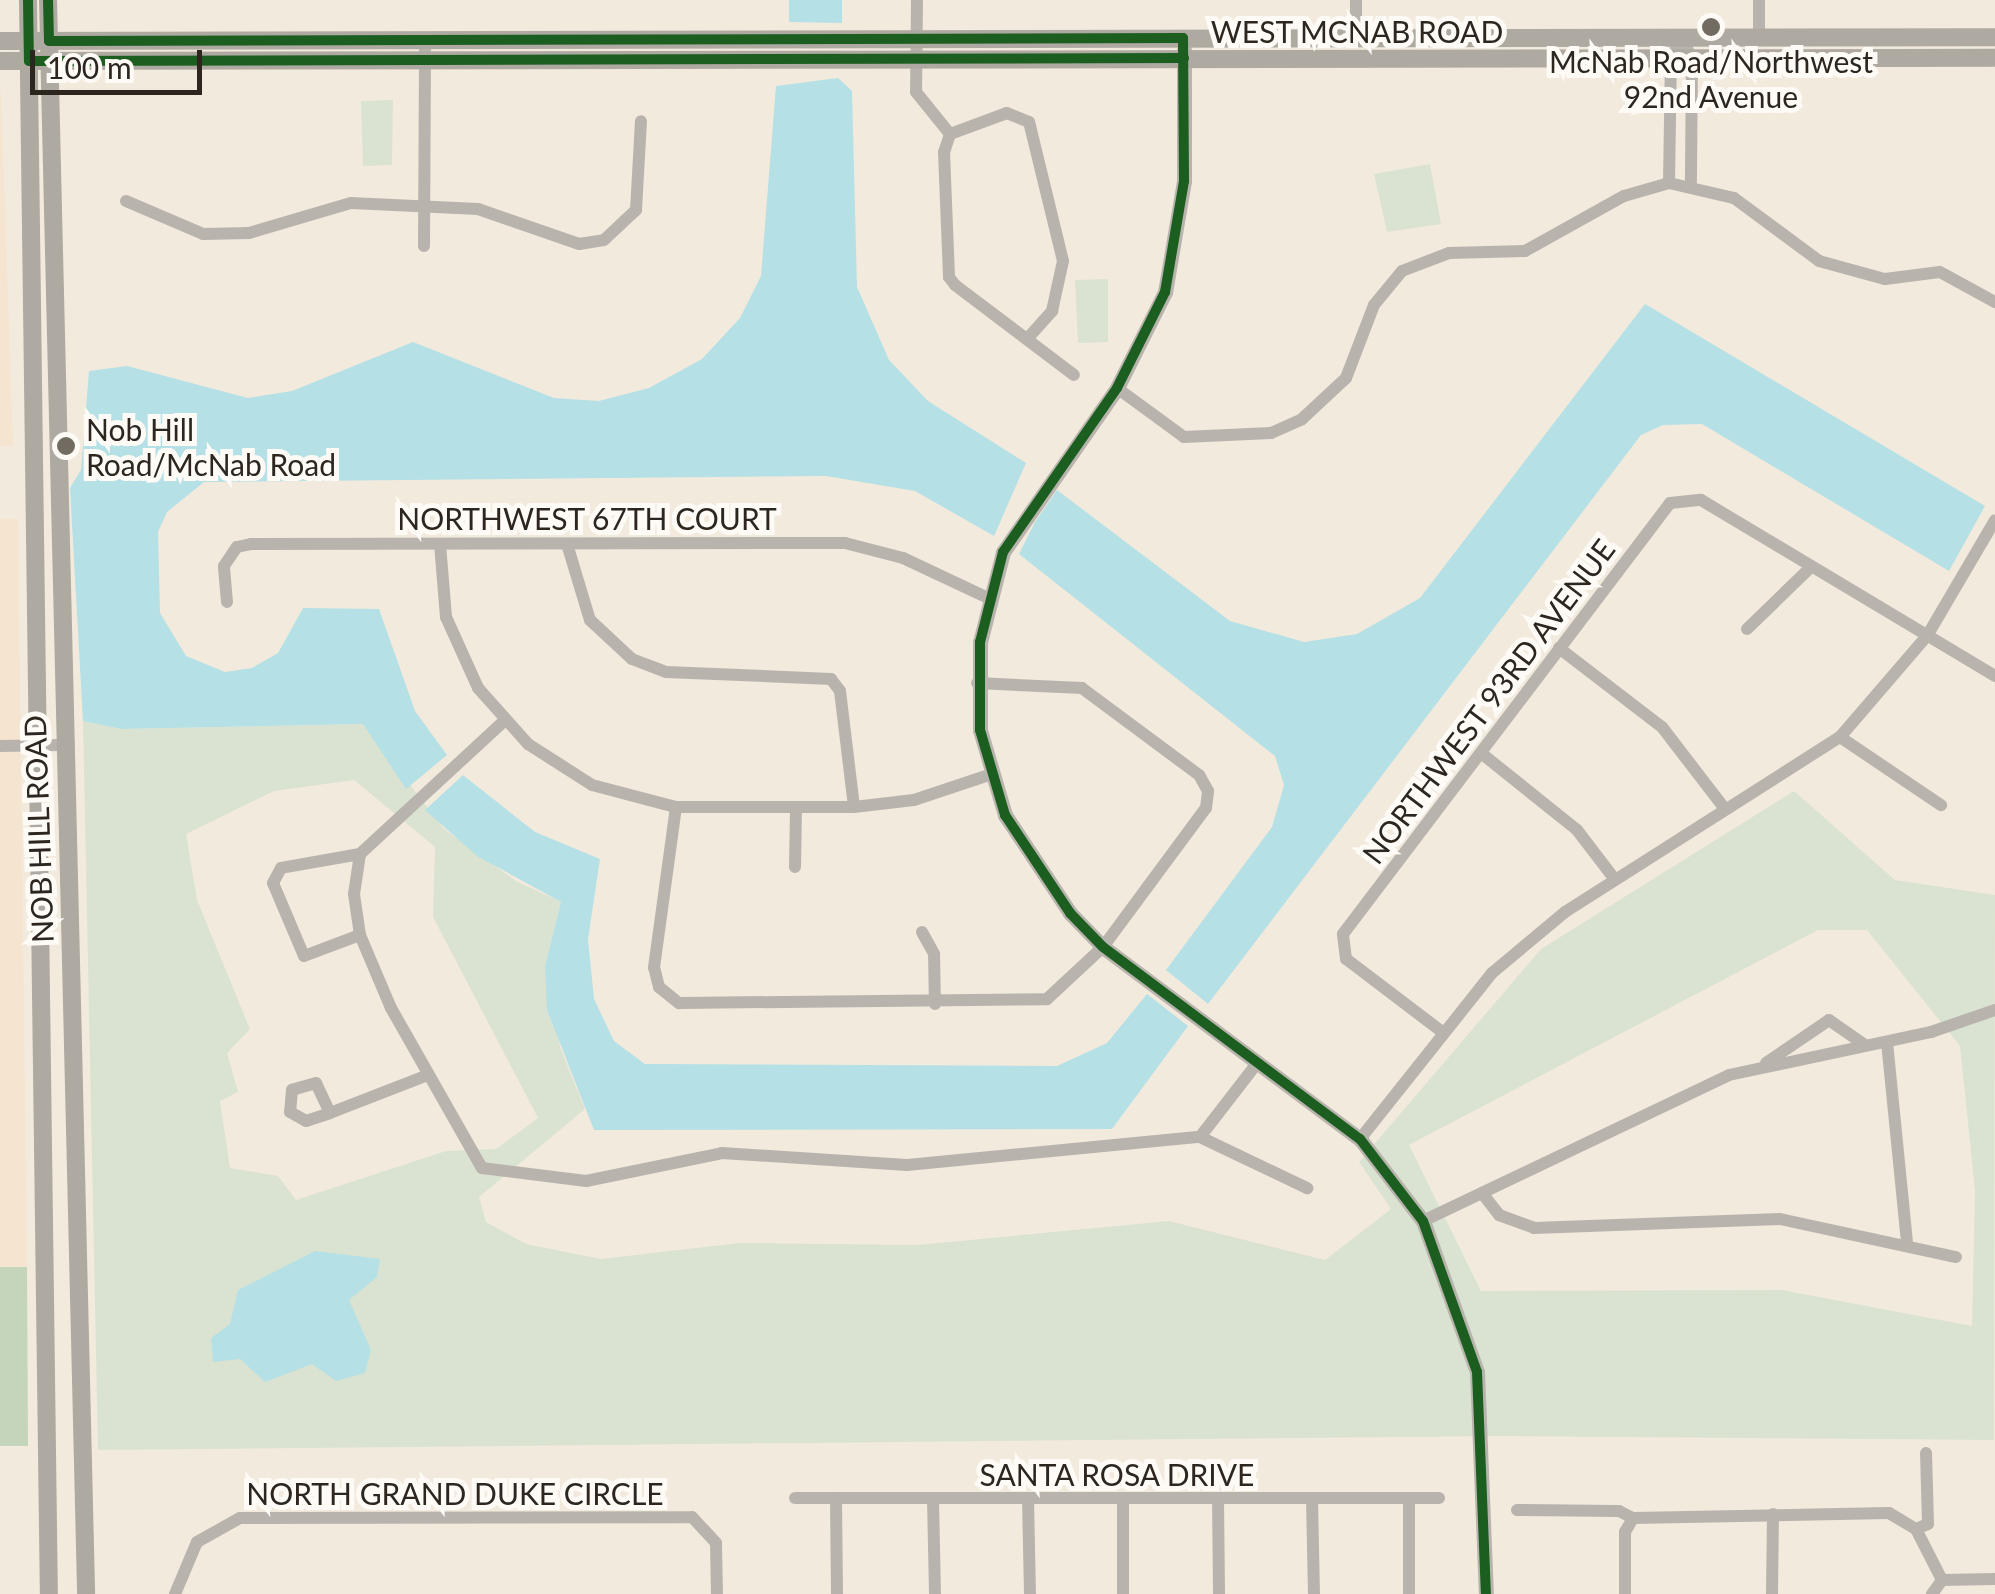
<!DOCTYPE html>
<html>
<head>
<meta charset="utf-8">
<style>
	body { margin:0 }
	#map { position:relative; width:1995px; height:1594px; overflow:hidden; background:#f3eade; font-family:Lato,sans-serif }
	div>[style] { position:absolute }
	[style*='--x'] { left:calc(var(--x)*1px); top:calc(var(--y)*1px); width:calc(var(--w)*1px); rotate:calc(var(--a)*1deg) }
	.built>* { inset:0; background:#f5e4d0 }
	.green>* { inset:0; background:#dae3d1 }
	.forest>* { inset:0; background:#c4d5bb }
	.water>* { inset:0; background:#b5e0e5 }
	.minor>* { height:12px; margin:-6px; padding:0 6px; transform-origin:6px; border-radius:6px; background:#b8b4ad }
	.tertiary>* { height:15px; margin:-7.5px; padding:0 7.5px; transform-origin:7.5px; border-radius:7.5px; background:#b8b4ad }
	.secondary>* { height:18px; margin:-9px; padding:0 9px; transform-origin:9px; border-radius:9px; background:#aea9a1 }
	.cycleway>* { height:10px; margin:-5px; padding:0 5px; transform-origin:5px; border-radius:5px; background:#1b5e20 }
	.dots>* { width:28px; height:28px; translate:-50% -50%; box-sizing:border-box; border:5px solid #fefaf6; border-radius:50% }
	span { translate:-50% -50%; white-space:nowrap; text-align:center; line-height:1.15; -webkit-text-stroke:10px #fefaf6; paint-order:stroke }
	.street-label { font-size:30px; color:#2c261e }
	.poi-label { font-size:30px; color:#2c261e }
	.left { translate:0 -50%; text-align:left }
	.scale { position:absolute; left:30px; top:50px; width:172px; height:45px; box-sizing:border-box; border:5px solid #2c261e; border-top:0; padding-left:12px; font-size:30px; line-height:35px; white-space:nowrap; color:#2c261e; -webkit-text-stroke:8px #fefaf6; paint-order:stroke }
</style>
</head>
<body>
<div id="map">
	<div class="built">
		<i style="clip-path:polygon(0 92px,1px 92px,13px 446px,0 446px)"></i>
		<i style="clip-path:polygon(0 519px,18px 519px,27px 1267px,0 1267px)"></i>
	</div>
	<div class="green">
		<i style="clip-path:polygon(393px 100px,392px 165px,363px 166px,361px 101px)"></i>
		<i style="clip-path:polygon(1430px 164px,1441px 224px,1387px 232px,1374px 174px)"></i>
		<i style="clip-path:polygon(1108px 279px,1108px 342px,1078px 343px,1075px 280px)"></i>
		<i style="clip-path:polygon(evenodd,83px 721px,121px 729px,363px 724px,444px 829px,516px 881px,561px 902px,545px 966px,560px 1047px,585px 1109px,479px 1197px,486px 1222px,526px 1244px,601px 1259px,739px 1243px,917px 1245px,1169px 1221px,1325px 1260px,1391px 1209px,1359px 1162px,1541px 949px,1794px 791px,1895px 880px,1995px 895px,1994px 1440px,1502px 1436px,98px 1450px,83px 721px,354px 780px,435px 847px,433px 917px,538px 1118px,496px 1149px,446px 1151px,296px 1200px,278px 1176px,230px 1168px,220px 1101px,238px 1092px,227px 1053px,250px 1029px,197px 900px,186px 834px,274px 791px,354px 780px,83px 721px,1818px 930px,1867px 930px,1960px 1046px,1975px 1191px,1972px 1326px,1782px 1290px,1481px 1291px,1409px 1145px,1818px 930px)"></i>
	</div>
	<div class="forest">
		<i style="clip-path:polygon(0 1267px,27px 1267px,28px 1446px,0 1446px)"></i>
	</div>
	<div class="water">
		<i style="clip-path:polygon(789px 0,842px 0,842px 23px,789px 22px)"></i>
		<i style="clip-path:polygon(838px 78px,852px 91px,857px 287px,889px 360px,928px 401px,1026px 463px,994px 536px,915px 491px,826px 476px,204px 482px,167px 512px,158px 532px,160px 613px,186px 656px,225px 672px,252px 668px,278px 653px,303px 608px,379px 609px,415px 711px,447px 755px,406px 789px,363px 724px,121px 729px,83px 721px,70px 488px,81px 470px,89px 371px,127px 366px,248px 398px,292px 391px,413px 342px,554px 398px,599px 401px,649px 388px,702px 359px,740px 318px,761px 276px,776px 86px)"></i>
		<i style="clip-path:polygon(1645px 304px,1985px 506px,1949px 571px,1702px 424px,1663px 425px,1641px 435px,1208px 1004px,1166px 970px,1272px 827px,1284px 785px,1275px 756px,1019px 554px,1035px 522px,1057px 490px,1230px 621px,1304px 642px,1357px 634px,1420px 598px)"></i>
		<i style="clip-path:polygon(463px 775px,535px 832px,600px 859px,588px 939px,594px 999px,614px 1041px,645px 1064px,1057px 1066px,1107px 1043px,1147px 994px,1188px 1026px,1112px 1129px,594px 1130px,547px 1010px,545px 966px,561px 902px,477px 856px,425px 810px)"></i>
		<i style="clip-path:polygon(315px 1251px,380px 1259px,377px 1277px,349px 1300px,371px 1350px,365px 1373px,336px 1381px,312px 1364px,265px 1382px,240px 1359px,213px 1362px,211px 1338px,230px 1324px,238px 1290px)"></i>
	</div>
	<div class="minor">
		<i style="--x:917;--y:0;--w:92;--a:90.6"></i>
		<i style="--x:916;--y:92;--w:54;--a:51"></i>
		<i style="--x:1356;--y:0;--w:38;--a:90"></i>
		<i style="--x:1759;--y:0;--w:37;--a:90"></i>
		<i style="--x:1681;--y:38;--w:23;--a:61"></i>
		<i style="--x:1692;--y:58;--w:124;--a:90.5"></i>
		<i style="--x:1669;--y:183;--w:125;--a:-89.1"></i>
		<i style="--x:1671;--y:58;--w:22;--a:-63"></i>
		<i style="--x:126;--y:201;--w:84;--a:23.2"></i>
		<i style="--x:203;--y:234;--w:46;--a:-1.2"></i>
		<i style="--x:249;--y:233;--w:106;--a:-16.4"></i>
		<i style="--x:351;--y:203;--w:127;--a:2.7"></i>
		<i style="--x:478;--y:209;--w:107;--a:19.1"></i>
		<i style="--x:579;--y:244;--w:25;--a:-9"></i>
		<i style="--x:604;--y:240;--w:44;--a:-43.2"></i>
		<i style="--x:636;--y:210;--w:89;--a:-86.8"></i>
		<i style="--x:424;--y:246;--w:206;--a:-89.7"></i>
		<i style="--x:1027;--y:339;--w:38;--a:-48"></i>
		<i style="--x:1052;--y:311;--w:51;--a:-77.6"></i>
		<i style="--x:1063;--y:261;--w:143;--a:-103.7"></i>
		<i style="--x:1029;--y:122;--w:24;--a:-158"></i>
		<i style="--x:1007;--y:113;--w:61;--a:159.8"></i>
		<i style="--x:950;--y:134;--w:19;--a:108"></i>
		<i style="--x:944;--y:152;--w:125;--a:87.7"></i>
		<i style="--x:949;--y:277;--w:10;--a:53"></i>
		<i style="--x:955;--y:285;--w:149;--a:37.1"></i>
		<i style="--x:1117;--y:388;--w:83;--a:36.2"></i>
		<i style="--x:1184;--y:437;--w:87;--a:-2.6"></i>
		<i style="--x:1271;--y:433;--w:34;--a:-24"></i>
		<i style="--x:1302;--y:419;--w:60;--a:-43"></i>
		<i style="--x:1346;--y:378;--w:78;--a:-69"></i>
		<i style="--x:1374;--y:305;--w:44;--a:-50.5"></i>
		<i style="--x:1402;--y:271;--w:50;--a:-21"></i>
		<i style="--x:1449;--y:253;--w:76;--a:-1.5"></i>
		<i style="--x:1525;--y:251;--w:113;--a:-29.1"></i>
		<i style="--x:1624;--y:196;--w:47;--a:-16.1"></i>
		<i style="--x:1669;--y:183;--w:67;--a:13"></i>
		<i style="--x:1734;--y:198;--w:106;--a:36.5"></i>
		<i style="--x:1819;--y:261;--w:68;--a:15.3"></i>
		<i style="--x:1885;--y:279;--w:55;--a:-7.3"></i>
		<i style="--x:1940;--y:272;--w:63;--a:28.6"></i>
		<i style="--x:440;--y:544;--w:73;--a:85.3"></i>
		<i style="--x:446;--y:617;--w:78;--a:65.7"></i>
		<i style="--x:478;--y:688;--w:75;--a:48.2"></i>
		<i style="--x:528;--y:744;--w:76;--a:32.6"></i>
		<i style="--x:592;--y:785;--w:87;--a:14.7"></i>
		<i style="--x:676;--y:807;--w:178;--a:0"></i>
		<i style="--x:854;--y:807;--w:60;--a:-6.7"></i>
		<i style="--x:914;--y:800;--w:79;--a:-18.4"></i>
		<i style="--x:567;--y:544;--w:79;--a:73.2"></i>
		<i style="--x:590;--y:620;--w:57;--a:42.9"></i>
		<i style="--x:632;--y:659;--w:36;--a:21"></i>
		<i style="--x:666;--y:672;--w:165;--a:2.4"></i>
		<i style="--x:831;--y:679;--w:15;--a:53"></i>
		<i style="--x:840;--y:691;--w:117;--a:83.1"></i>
		<i style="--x:227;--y:602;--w:36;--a:-95"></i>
		<i style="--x:224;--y:566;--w:23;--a:-56"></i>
		<i style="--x:237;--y:547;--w:14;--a:-12"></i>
		<i style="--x:251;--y:544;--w:594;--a:-0.1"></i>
		<i style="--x:845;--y:543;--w:60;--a:14.5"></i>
		<i style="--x:903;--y:558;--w:92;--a:25.2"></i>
		<i style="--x:1747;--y:629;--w:89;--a:-44.1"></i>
		<i style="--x:1559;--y:648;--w:130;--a:37.5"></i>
		<i style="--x:1662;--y:727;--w:103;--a:52.5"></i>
		<i style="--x:503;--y:722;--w:195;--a:137.3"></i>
		<i style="--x:360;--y:854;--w:40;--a:98.5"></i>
		<i style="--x:354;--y:894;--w:41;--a:81.7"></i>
		<i style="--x:360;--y:935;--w:79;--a:67"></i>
		<i style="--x:391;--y:1008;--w:184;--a:60.4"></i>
		<i style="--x:482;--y:1168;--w:105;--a:7.1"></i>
		<i style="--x:586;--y:1181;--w:139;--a:-11.6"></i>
		<i style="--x:722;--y:1153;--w:185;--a:3.7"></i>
		<i style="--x:907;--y:1165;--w:294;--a:-5.5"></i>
		<i style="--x:1200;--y:1137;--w:119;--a:25.5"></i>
		<i style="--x:1840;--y:737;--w:122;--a:34"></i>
		<i style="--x:0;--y:746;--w:61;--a:-0.9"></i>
		<i style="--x:1481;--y:753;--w:123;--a:38.7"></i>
		<i style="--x:1577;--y:830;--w:59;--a:52.5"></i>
		<i style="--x:676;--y:807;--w:162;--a:97.8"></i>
		<i style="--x:654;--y:967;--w:21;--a:76"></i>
		<i style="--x:659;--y:987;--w:26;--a:39"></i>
		<i style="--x:679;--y:1003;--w:368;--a:-0.6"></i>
		<i style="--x:1047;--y:999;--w:76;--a:-42.9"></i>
		<i style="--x:1103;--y:947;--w:173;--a:-53.5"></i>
		<i style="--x:1206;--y:808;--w:17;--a:-83"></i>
		<i style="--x:1208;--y:791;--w:18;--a:-119"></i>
		<i style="--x:1199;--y:775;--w:146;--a:-143.4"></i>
		<i style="--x:1082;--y:688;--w:105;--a:-177.3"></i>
		<i style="--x:360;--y:854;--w:80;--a:170"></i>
		<i style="--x:281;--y:868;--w:17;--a:118"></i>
		<i style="--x:273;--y:883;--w:79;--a:67"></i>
		<i style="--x:304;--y:956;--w:60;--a:-20.6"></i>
		<i style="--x:795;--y:867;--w:59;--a:-89"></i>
		<i style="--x:922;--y:932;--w:25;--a:61"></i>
		<i style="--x:934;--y:954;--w:50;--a:88.9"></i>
		<i style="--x:1441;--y:1031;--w:119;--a:-142.8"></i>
		<i style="--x:1346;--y:959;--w:25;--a:-97"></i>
		<i style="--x:1343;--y:934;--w:541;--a:-52.81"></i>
		<i style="--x:1670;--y:503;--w:31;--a:-6"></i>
		<i style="--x:1701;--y:500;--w:343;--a:30.9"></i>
		<i style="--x:1887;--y:1042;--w:200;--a:84.3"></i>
		<i style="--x:1766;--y:1063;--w:76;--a:-34.3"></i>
		<i style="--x:1829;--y:1020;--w:44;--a:34.8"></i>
		<i style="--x:330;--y:1113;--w:33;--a:-115"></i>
		<i style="--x:316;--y:1083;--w:25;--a:164"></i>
		<i style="--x:292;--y:1090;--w:22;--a:95"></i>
		<i style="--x:290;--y:1112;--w:18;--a:29"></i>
		<i style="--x:306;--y:1121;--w:25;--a:-18"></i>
		<i style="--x:330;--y:1113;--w:105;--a:-21.2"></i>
		<i style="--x:1200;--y:1137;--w:95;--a:-52.3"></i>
		<i style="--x:1360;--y:1139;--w:212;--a:-51.5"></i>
		<i style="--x:1492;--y:973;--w:95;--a:-39.9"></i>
		<i style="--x:1565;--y:912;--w:326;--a:-32.5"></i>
		<i style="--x:1840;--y:737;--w:133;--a:-49.3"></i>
		<i style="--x:1927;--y:636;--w:134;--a:-59.6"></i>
		<i style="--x:1482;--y:1193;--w:28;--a:52"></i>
		<i style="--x:1499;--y:1215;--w:37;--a:20"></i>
		<i style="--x:1534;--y:1228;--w:246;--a:-2.1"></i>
		<i style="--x:1780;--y:1219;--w:180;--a:12.2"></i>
		<i style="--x:1423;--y:1221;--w:339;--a:-25.5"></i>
		<i style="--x:1729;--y:1075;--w:207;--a:-12"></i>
		<i style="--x:1931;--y:1032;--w:68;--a:-19"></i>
		<i style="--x:795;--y:1498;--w:644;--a:0"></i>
		<i style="--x:836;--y:1498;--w:96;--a:89.4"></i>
		<i style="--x:1218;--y:1498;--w:96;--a:89.4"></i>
		<i style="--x:933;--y:1499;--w:95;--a:88.8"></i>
		<i style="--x:1028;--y:1499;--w:95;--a:88.8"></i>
		<i style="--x:1312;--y:1499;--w:95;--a:88.8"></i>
		<i style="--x:1409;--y:1499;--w:95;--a:90"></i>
		<i style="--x:1517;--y:1510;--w:102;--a:0.6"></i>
		<i style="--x:1619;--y:1511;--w:16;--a:27"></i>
		<i style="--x:1633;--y:1518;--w:256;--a:-1.1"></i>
		<i style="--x:1889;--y:1513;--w:31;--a:31"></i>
		<i style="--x:1916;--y:1529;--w:57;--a:63"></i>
		<i style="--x:1916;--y:1529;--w:13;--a:-23"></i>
		<i style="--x:1928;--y:1524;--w:71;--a:-91.6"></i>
		<i style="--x:1942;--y:1580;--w:53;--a:-1.1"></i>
		<i style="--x:175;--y:1594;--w:56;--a:-67.1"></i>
		<i style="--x:197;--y:1542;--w:49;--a:-29.2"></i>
		<i style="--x:240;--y:1518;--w:452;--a:-0.1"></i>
		<i style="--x:692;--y:1517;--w:35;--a:47"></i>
		<i style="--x:716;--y:1543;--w:51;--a:88.9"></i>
		<i style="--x:1123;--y:1594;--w:96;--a:-90"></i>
		<i style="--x:1625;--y:1594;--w:62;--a:-90"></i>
		<i style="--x:1625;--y:1532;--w:16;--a:-60"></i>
		<i style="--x:1772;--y:1594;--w:80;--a:-89.3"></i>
		<i style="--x:1932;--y:1594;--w:17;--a:-54"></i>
	</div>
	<div class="tertiary">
		<i style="--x:1184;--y:50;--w:131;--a:90"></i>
		<i style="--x:1184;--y:181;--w:113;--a:99.7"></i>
		<i style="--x:1165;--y:292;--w:107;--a:116.6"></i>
		<i style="--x:1117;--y:388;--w:200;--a:124.8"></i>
		<i style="--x:1003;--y:552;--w:93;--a:104.3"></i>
		<i style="--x:980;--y:642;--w:88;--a:90"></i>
		<i style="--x:980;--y:730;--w:89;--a:73.6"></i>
		<i style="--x:1005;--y:815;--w:118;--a:56.4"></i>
		<i style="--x:1070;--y:913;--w:47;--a:45.9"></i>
		<i style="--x:1103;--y:947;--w:321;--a:36.8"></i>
		<i style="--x:1360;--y:1139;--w:103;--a:52.5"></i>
		<i style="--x:1423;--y:1221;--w:160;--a:70.3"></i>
		<i style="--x:1477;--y:1372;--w:222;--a:87.7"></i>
	</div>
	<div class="secondary">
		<i style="--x:28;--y:0;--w:1594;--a:89.25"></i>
		<i style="--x:48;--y:0;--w:1594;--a:88.63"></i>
		<i style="--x:0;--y:41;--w:1995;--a:-0.11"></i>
		<i style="--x:0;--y:61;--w:1995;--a:-0.09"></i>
	</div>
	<div class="cycleway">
		<i style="--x:28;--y:0;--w:61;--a:89.1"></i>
		<i style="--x:29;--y:61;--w:1155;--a:-0.15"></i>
		<i style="--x:48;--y:0;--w:41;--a:88.6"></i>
		<i style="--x:49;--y:41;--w:1134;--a:-0.15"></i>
		<i style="--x:1183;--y:38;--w:143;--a:89.6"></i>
		<i style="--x:1184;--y:181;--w:113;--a:99.7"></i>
		<i style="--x:1165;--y:292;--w:107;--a:116.6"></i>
		<i style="--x:1117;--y:388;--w:200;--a:124.8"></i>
		<i style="--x:1003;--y:552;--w:93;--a:104.3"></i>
		<i style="--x:980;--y:642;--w:88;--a:90"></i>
		<i style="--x:980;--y:730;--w:89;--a:73.6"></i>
		<i style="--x:1005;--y:815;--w:118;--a:56.4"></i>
		<i style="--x:1070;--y:913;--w:47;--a:45.9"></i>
		<i style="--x:1103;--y:947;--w:321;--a:36.8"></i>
		<i style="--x:1360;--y:1139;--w:103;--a:52.5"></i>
		<i style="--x:1423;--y:1221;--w:160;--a:70.3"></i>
		<i style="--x:1477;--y:1372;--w:222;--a:87.7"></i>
	</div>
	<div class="dots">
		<i style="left:1711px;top:27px;background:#726b61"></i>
		<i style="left:66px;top:446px;background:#726b61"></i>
	</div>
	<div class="street-label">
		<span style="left:1357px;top:31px">WEST MCNAB ROAD</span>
		<span style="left:587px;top:518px">NORTHWEST 67TH COURT</span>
		<span style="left:1488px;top:701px;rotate:-53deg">NORTHWEST 93RD AVENUE</span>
		<span style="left:38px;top:829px;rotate:-92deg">NOB HILL ROAD</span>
		<span style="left:1117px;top:1474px">SANTA ROSA DRIVE</span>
		<span style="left:455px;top:1493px">NORTH GRAND DUKE CIRCLE</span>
	</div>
	<div class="poi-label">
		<span style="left:1711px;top:78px">McNab Road/Northwest<br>92nd Avenue</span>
		<span class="left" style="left:86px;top:446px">Nob Hill<br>Road/McNab Road</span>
	</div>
	<div class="scale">100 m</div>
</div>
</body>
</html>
